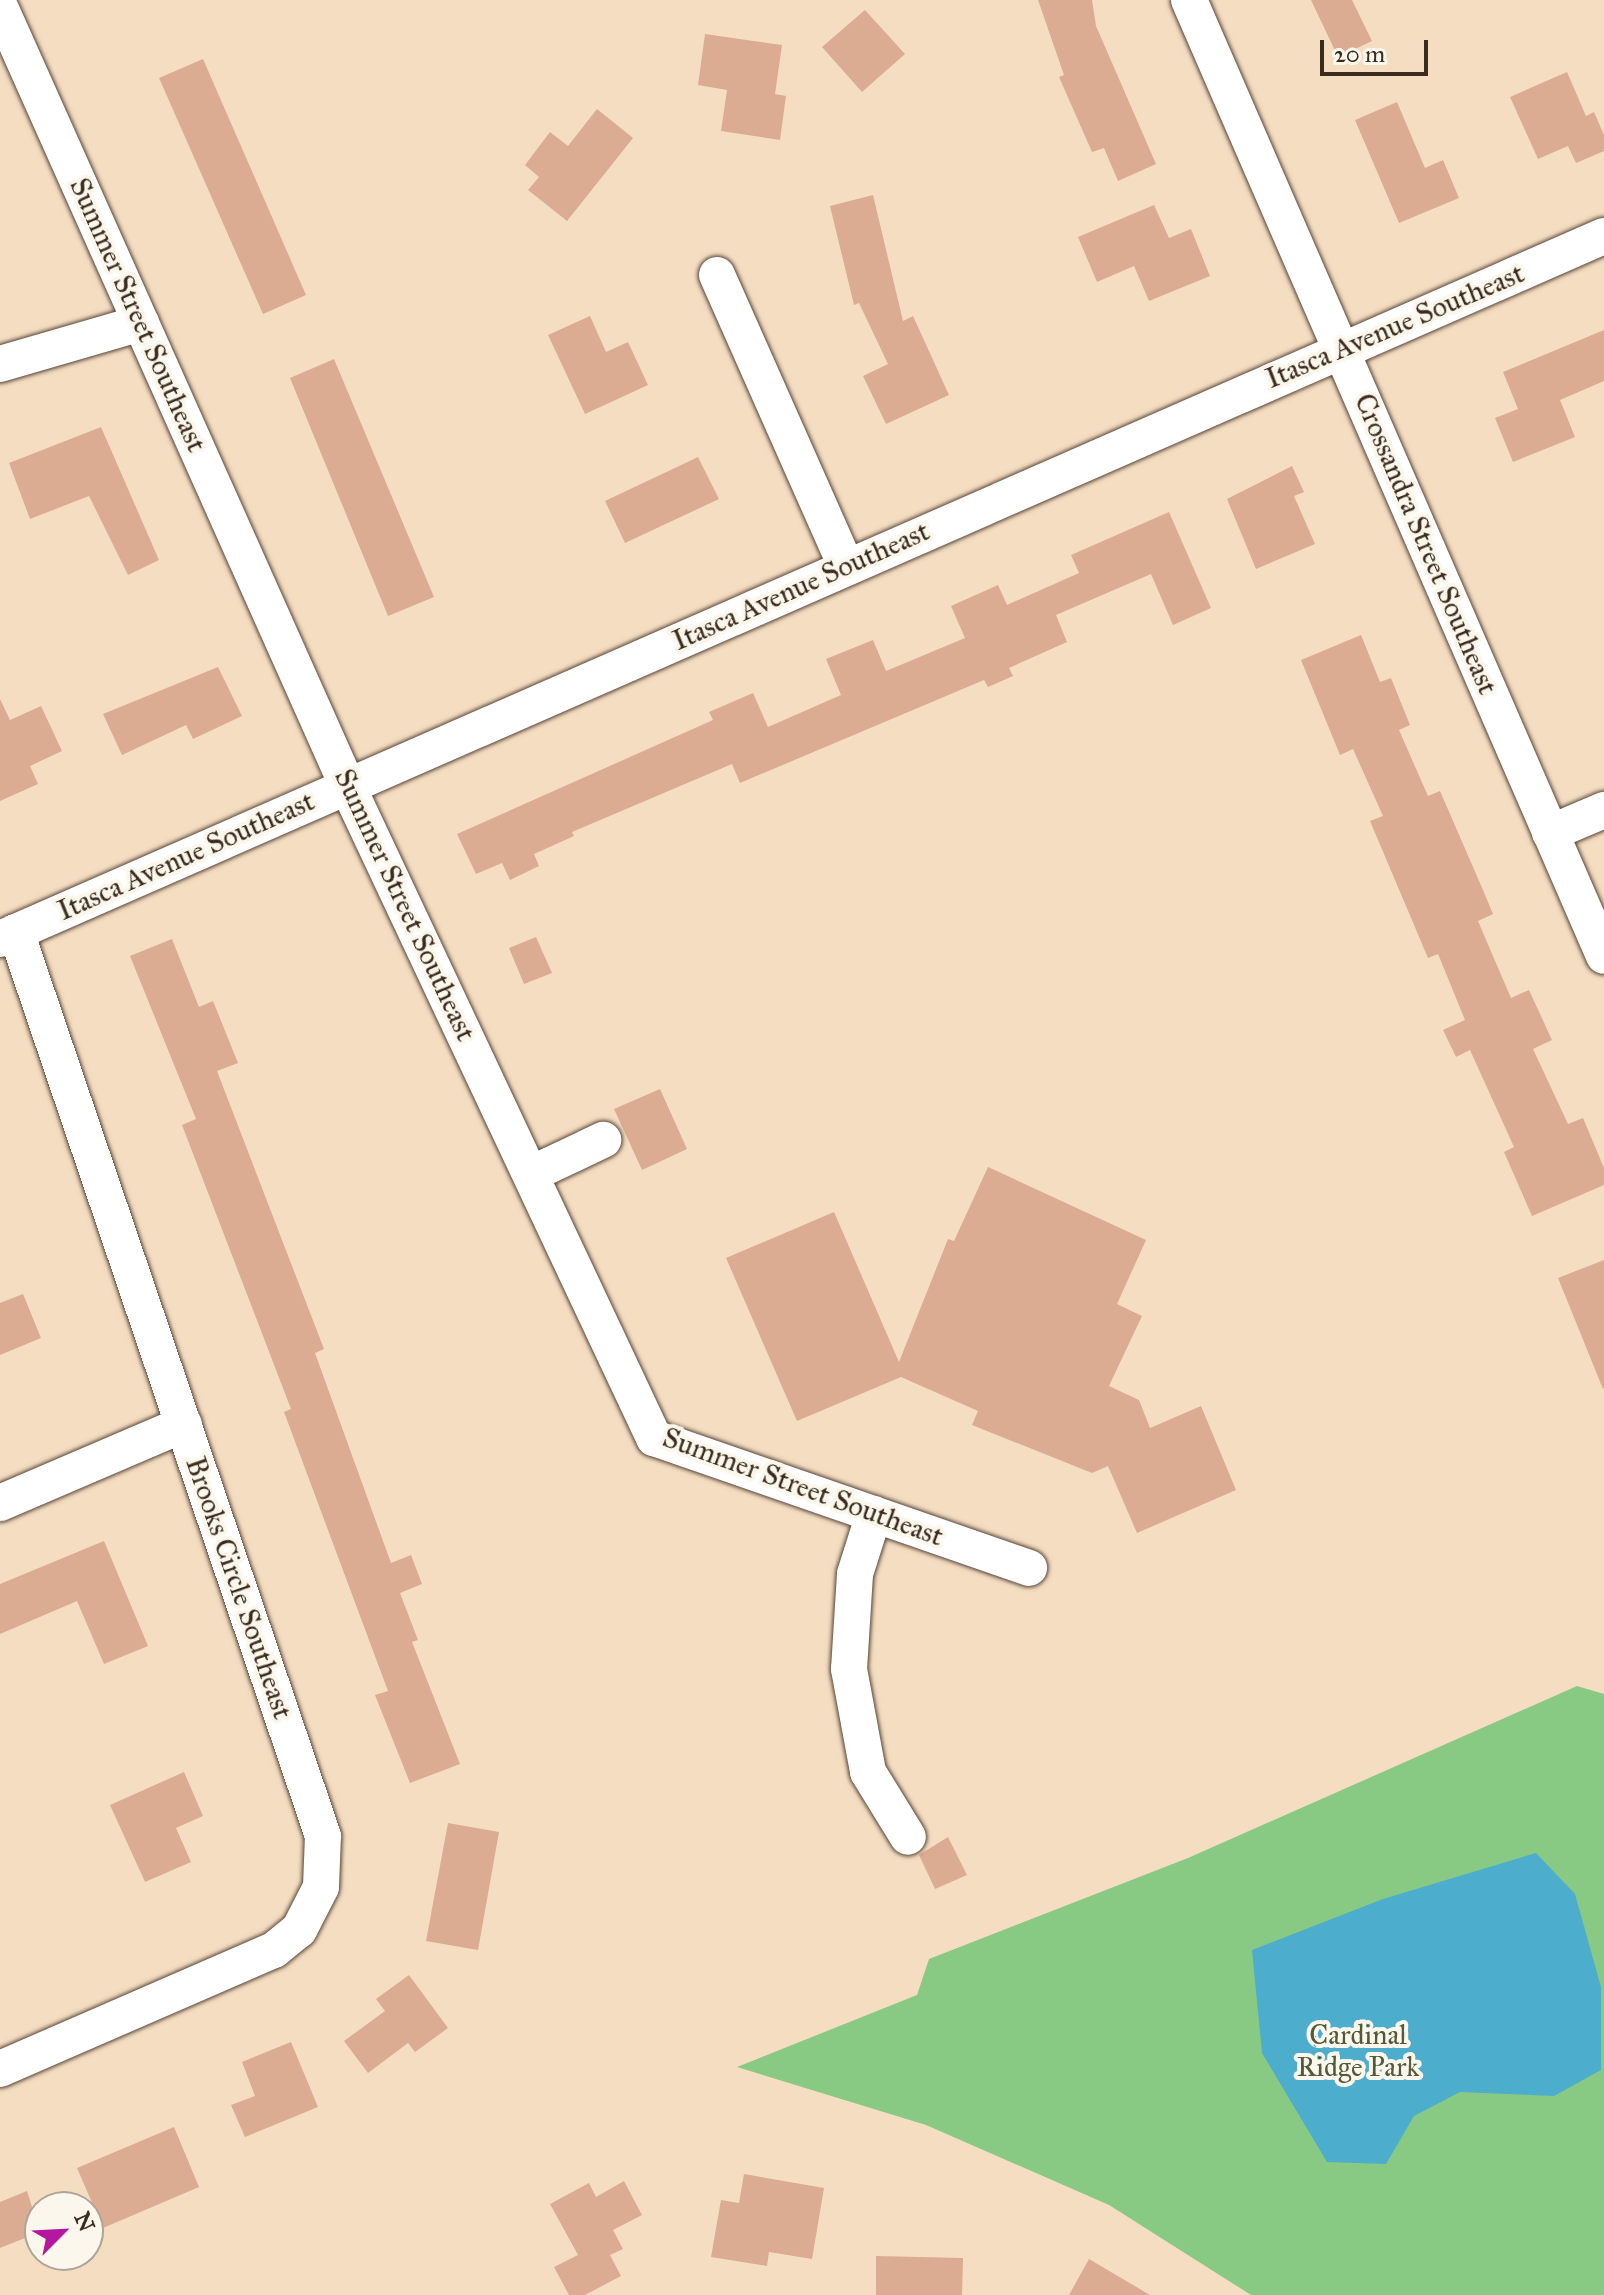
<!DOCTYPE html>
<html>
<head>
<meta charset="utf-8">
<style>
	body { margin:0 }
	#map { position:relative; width:1604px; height:2295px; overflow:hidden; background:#f5ddc2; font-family:"IM FELL Great Primer",serif }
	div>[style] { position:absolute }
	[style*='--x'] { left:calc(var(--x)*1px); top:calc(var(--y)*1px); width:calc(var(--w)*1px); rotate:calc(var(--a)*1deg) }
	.green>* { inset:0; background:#88ca83 }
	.water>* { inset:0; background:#4dadcc }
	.building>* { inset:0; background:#dbac92 }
	.roads { filter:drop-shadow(0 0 2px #574537) drop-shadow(0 0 2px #574537) }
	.minor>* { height:36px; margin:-18px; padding:0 18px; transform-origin:18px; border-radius:18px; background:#fff }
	span { translate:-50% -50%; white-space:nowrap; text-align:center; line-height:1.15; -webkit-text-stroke:8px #fbf7ec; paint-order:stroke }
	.street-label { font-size:28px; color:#3b2a1e }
	.park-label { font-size:28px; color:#525a3c }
	.north { position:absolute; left:24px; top:2191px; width:80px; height:80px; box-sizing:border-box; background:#fbf7ec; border:2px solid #aea59a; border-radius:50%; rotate:66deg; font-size:22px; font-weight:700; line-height:32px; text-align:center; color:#3b2a1e }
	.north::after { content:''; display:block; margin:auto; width:28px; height:36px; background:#b5179e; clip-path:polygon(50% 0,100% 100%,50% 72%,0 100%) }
	.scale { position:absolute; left:1320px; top:40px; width:108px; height:36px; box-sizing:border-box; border:4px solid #3b2a1e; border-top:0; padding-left:10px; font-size:24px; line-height:28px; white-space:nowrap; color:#3b2a1e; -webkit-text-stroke:6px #fbf7ec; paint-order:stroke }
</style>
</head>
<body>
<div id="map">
	<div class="green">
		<i style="clip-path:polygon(1577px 1686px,1604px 1694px,1604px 2295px,1251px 2295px,1109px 2205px,926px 2125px,737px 2067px,917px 1995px,929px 1959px,1188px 1858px)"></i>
	</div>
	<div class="water">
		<i style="clip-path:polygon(1536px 1853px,1575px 1894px,1601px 1987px,1601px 2070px,1554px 2096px,1460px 2092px,1414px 2116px,1386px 2164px,1327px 2162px,1262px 2053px,1252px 1950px,1383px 1899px)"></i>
	</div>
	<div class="building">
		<i style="clip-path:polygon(1038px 0,1092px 0,1096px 26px,1156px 164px,1118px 181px,1104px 148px,1092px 152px,1059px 77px,1064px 75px)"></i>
		<i style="clip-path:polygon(1311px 0,1352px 0,1372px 41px,1338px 57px)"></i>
		<i style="clip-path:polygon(865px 10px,905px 54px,862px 92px,822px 47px)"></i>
		<i style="clip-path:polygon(705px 34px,782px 45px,775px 94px,786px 96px,780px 140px,721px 131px,727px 90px,698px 85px)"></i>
		<i style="clip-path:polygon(203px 59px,306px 295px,263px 314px,159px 78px)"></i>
		<i style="clip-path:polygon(1567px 72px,1586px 116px,1594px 112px,1604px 135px,1604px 151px,1576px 163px,1568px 146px,1538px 159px,1510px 97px)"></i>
		<i style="clip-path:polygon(1397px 102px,1425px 168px,1443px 160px,1459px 198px,1399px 223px,1355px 120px)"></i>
		<i style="clip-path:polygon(597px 109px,633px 138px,567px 221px,528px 190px,539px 177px,525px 165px,550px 132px,568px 146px)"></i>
		<i style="clip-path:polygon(873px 195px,903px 321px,913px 316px,949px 395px,886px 424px,863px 376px,888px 364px,859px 303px,854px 305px,830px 206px)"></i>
		<i style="clip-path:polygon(1154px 205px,1169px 238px,1191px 229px,1210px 276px,1149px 301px,1134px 266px,1097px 282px,1078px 237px)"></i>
		<i style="clip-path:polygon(590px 316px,606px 352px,628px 342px,648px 385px,585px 414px,548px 335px)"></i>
		<i style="clip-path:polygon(1604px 330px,1604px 381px,1560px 400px,1575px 437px,1513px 462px,1495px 418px,1518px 409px,1503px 372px)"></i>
		<i style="clip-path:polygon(334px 359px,434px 597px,388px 616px,290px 378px)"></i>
		<i style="clip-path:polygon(101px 427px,159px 560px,128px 575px,89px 496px,30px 519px,9px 463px)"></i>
		<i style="clip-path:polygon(698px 457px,719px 499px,625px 543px,605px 501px)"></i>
		<i style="clip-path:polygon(1292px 466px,1304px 492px,1294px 496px,1315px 544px,1256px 569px,1227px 499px)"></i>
		<i style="clip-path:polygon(1169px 512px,1211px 608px,1173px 625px,1151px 574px,1056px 615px,1067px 642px,1009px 668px,1013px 676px,988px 687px,984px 680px,740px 783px,732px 764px,572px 832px,574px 836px,534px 854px,539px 866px,510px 880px,502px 863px,476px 874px,457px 834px,713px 720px,709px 712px,753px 693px,768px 727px,841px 695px,826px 659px,873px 640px,886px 671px,965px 638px,951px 606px,998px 585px,1007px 605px,1079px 573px,1071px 555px)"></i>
		<i style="clip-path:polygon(1361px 635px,1380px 682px,1391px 678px,1410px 725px,1399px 730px,1428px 796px,1440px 791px,1483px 890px,1493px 914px,1478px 921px,1511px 998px,1529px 990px,1552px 1040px,1533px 1049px,1568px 1124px,1583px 1118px,1604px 1168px,1604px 1185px,1532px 1216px,1504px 1152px,1514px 1147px,1470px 1050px,1456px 1057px,1443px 1030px,1465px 1020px,1438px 954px,1428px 958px,1370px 821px,1383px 816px,1353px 749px,1340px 755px,1301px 660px)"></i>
		<i style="clip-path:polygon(218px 667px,242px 716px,193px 739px,186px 725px,122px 755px,103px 714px)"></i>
		<i style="clip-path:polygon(0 699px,10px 720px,41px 706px,62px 751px,30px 766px,38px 784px,0 801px)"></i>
		<i style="clip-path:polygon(536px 937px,552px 973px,524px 984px,509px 948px)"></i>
		<i style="clip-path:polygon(172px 939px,199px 1007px,213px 1001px,238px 1063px,217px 1071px,324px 1349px,315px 1353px,391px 1563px,411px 1555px,422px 1584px,400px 1593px,418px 1640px,412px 1642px,460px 1764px,410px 1783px,375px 1695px,388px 1691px,284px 1412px,291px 1409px,182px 1125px,196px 1119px,130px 956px)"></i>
		<i style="clip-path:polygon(660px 1089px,687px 1149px,642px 1170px,614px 1109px)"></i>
		<i style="clip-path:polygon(988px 1167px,1146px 1240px,1117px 1304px,1142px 1316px,1109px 1386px,1139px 1400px,1150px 1428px,1201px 1406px,1236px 1490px,1137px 1533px,1108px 1466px,1092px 1473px,972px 1425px,978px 1411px,901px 1377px,797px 1421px,726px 1258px,834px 1212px,899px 1362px,948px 1239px,954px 1241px)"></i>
		<i style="clip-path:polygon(1604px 1260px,1604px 1388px,1603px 1389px,1558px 1278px)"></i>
		<i style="clip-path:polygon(23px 1294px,41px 1338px,0 1355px,0 1303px)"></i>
		<i style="clip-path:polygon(104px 1541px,148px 1646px,104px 1664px,77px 1601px,0 1634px,0 1584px)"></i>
		<i style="clip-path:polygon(184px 1772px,203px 1816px,176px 1828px,191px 1862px,145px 1882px,110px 1805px)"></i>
		<i style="clip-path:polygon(448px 1823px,499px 1832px,478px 1950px,426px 1941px)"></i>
		<i style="clip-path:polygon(948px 1837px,967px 1875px,935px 1889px,919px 1855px)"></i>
		<i style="clip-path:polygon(409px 1975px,448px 2028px,415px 2052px,408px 2043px,368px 2073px,344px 2041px,385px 2011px,376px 1999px)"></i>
		<i style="clip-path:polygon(291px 2042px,318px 2107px,245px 2137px,231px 2105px,255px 2096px,242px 2062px)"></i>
		<i style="clip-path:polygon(174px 2127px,199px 2187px,103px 2228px,77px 2168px)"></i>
		<i style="clip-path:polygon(744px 2174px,824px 2188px,812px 2259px,769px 2252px,767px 2266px,711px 2257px,721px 2200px,739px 2203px)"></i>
		<i style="clip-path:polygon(624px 2181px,642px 2215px,613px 2230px,623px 2249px,610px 2255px,621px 2276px,585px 2295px,569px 2295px,554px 2267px,578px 2255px,550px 2204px,589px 2183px,596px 2197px)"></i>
		<i style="clip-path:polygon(27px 2191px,40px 2232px,0 2248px,0 2202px)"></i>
		<i style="clip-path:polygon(876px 2256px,963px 2258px,962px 2295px,876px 2295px)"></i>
		<i style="clip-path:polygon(1089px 2259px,1150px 2295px,1069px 2295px)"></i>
	</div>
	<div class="roads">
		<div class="minor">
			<i style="--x:1189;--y:0;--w:1042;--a:66.53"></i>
			<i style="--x:0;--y:7;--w:852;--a:65.96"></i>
			<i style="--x:347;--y:785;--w:722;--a:64.82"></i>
			<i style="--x:654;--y:1438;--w:397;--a:19.1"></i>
			<i style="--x:717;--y:275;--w:318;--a:66.1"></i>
			<i style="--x:0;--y:364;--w:147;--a:-16.2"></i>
			<i style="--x:1550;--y:833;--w:59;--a:-23.1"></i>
			<i style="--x:0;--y:939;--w:1751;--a:-23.67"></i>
			<i style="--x:531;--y:1174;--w:80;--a:-25.3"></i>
			<i style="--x:0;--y:1503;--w:200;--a:-23.2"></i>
			<i style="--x:874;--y:1514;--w:63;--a:107.6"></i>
			<i style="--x:855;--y:1574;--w:95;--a:93.6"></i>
			<i style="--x:849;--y:1669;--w:105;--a:79.5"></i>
			<i style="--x:868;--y:1772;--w:76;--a:58.4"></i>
			<i style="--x:0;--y:2069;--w:299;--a:-23.5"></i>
			<i style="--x:274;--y:1950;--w:32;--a:-39"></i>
			<i style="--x:299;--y:1930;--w:48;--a:-62.9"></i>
			<i style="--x:321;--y:1887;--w:51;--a:-87.8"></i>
			<i style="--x:323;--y:1836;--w:955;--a:-108.76"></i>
		</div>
	</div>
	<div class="street-label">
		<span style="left:138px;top:315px;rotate:66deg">Summer Street Southeast</span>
		<span style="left:1395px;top:326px;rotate:-23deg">Itasca Avenue Southeast</span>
		<span style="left:1426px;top:544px;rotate:67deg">Crossandra Street Southeast</span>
		<span style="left:801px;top:586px;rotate:-24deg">Itasca Avenue Southeast</span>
		<span style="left:186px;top:856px;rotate:-24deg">Itasca Avenue Southeast</span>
		<span style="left:405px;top:905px;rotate:65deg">Summer Street Southeast</span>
		<span style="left:803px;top:1487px;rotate:20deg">Summer Street Southeast</span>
		<span style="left:239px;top:1588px;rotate:71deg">Brooks Circle Southeast</span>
	</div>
	<div class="park-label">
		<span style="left:1358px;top:2051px">Cardinal<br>Ridge Park</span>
	</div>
	<div class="north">N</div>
	<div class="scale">20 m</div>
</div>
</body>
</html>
